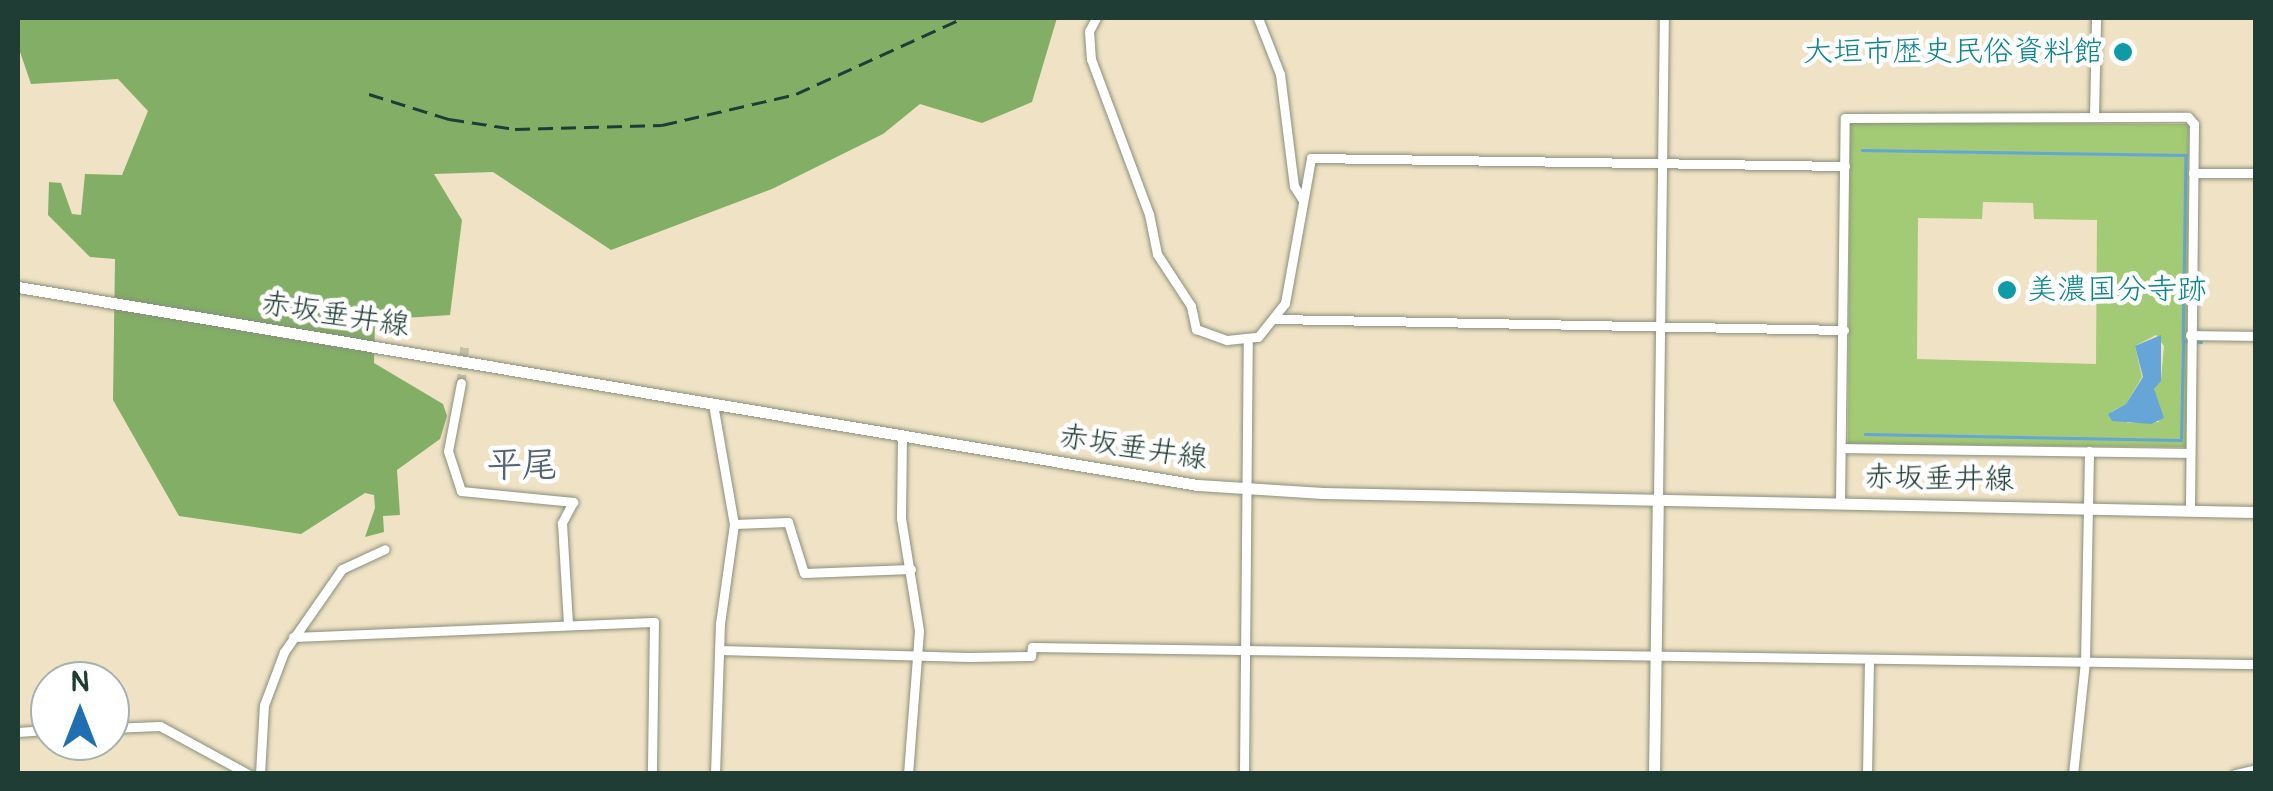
<!DOCTYPE html>
<html>
<head>
<meta charset="utf-8">
<style>
	body { margin:0 }
	#map { position:relative; width:2273px; height:791px; overflow:hidden; background:#f0e2c5; font-family:Pangolin,"Klee One",sans-serif }
	div>[style] { position:absolute }
	[style*='--x'] { left:calc(var(--x)*1px); top:calc(var(--y)*1px); width:calc(var(--w)*1px); rotate:calc(var(--a)*1deg) }
	.green>* { inset:0; background:#a3ca74 }
	.forest>* { inset:0; background:#82ae66 }
	.water>* { inset:0; background:#65a5d7 }
	.stream>* { height:2.5px; margin:-1.25px; padding:0 1.25px; transform-origin:1.25px; border-radius:1.25px; background:#65a5d7 }
	.street-tunnel>* { height:9px; margin-top:-4.5px; transform-origin:0; background:repeating-linear-gradient(90deg,#c6c1a8 0 9px,transparent 0 13.5px) }
	.roads { filter:drop-shadow(0 0 2px #88907c) drop-shadow(0 0 2px #88907c) }
	.street>* { height:9px; margin:-4.5px; padding:0 4.5px; transform-origin:4.5px; border-radius:4.5px; background:#fff }
	.secondary>* { height:11px; margin:-5.5px; padding:0 5.5px; transform-origin:5.5px; border-radius:5.5px; background:#fff }
	.rail>* { height:2.5px; margin-top:-1.25px; transform-origin:0; background:repeating-linear-gradient(90deg,#1f3d34 0 15px,transparent 0 23px) }
	.dots>* { width:28px; height:28px; translate:-50% -50%; box-sizing:border-box; border:5px solid #fff; border-radius:50% }
	span { translate:-50% -50%; white-space:nowrap; text-align:center; line-height:1.15; -webkit-text-stroke:9px #fff; paint-order:stroke }
	.culture-label { font-size:30px; color:#0d838f }
	.right { translate:-100% -50%; text-align:right }
	.left { translate:0 -50%; text-align:left }
	.street-label { font-size:30px; color:#1f3d34 }
	.quarter-label { font-size:35px; color:#556377; font-weight:700 }
	.frame { position:absolute; inset:0; border:20px solid #1f3d34; pointer-events:none }
	.north { position:absolute; left:30px; top:661px; width:100px; height:100px; box-sizing:border-box; background:#fff; border:2px solid #a5b1ae; border-radius:50%; rotate:0deg; font-size:28px; font-weight:700; line-height:40px; text-align:center; color:#1f3d34 }
	.north::after { content:''; display:block; margin:auto; width:35px; height:45px; background:#1f6fb2; clip-path:polygon(50% 0,100% 100%,50% 72%,0 100%) }
</style>
</head>
<body>
<div id="map">
	<div class="green">
		<i style="clip-path:polygon(evenodd,1850px 122px,2189px 124px,2186px 447px,1848px 444px,1850px 122px,1983px 202px,2033px 203px,2034px 219px,2097px 220px,2096px 364px,1917px 359px,1918px 218px,1982px 219px,1983px 202px,1850px 122px,2156px 335px,2164px 346px,2161px 380px,2154px 389px,2159px 422px,2128px 423px,2111px 412px,2126px 404px,2142px 377px,2135px 346px,2156px 335px)"></i>
	</div>
	<div class="forest">
		<i style="clip-path:polygon(18px 18px,1057px 18px,1032px 102px,982px 123px,920px 104px,883px 134px,772px 189px,611px 250px,493px 172px,434px 174px,462px 220px,450px 315px,375px 320px,374px 363px,443px 404px,447px 416px,440px 439px,397px 470px,400px 515px,383px 516px,384px 532px,365px 537px,375px 508px,374px 495px,365px 493px,301px 534px,179px 516px,113px 400px,115px 259px,90px 257px,48px 215px,49px 182px,61px 183px,72px 214px,81px 215px,85px 174px,122px 175px,148px 111px,118px 79px,31px 84px,18px 46px)"></i>
	</div>
	<div class="water">
		<i style="clip-path:polygon(2161px 335px,2161px 381px,2154px 389px,2164px 418px,2151px 424px,2112px 421px,2108px 414px,2126px 404px,2143px 377px,2135px 346px)"></i>
	</div>
	<div class="stream">
		<i style="--x:1862;--y:150;--w:324;--a:0.9"></i>
		<i style="--x:2186;--y:155;--w:186;--a:90.9"></i>
		<i style="--x:2183;--y:341;--w:18;--a:3"></i>
		<i style="--x:1865;--y:434;--w:316;--a:1.1"></i>
		<i style="--x:2181;--y:440;--w:98;--a:-88.8"></i>
	</div>
	<div class="street-tunnel">
		<i style="--x:461;--y:383;--w:40;--a:-84.3"></i>
	</div>
	<div class="roads">
		<div class="street">
			<i style="--x:1096;--y:18;--w:15;--a:118"></i>
			<i style="--x:1089;--y:31;--w:28;--a:86"></i>
			<i style="--x:1091;--y:59;--w:165;--a:69.5"></i>
			<i style="--x:1149;--y:214;--w:41;--a:78.7"></i>
			<i style="--x:1157;--y:254;--w:62;--a:56.8"></i>
			<i style="--x:1191;--y:306;--w:24;--a:78"></i>
			<i style="--x:1196;--y:329;--w:33;--a:20"></i>
			<i style="--x:1227;--y:340;--w:31;--a:-6"></i>
			<i style="--x:1258;--y:337;--w:43;--a:-51.5"></i>
			<i style="--x:1285;--y:303;--w:147;--a:-79.8"></i>
			<i style="--x:1311;--y:158;--w:534;--a:0.86"></i>
			<i style="--x:1258;--y:18;--w:60;--a:68.6"></i>
			<i style="--x:1280;--y:74;--w:113;--a:82.9"></i>
			<i style="--x:1294;--y:186;--w:15;--a:58"></i>
			<i style="--x:2094;--y:117;--w:99;--a:-88.8"></i>
			<i style="--x:2193;--y:173;--w:63;--a:0"></i>
			<i style="--x:1276;--y:319;--w:568;--a:1.11"></i>
			<i style="--x:2190;--y:335;--w:66;--a:0.9"></i>
			<i style="--x:461;--y:383;--w:69;--a:100.8"></i>
			<i style="--x:448;--y:451;--w:42;--a:72"></i>
			<i style="--x:461;--y:491;--w:113;--a:5.6"></i>
			<i style="--x:573;--y:502;--w:24;--a:118"></i>
			<i style="--x:562;--y:523;--w:101;--a:86.6"></i>
			<i style="--x:713;--y:404;--w:122;--a:80.1"></i>
			<i style="--x:734;--y:524;--w:100;--a:98"></i>
			<i style="--x:720;--y:623;--w:151;--a:91.9"></i>
			<i style="--x:902;--y:436;--w:82;--a:90.7"></i>
			<i style="--x:901;--y:518;--w:114;--a:80.9"></i>
			<i style="--x:919;--y:631;--w:143;--a:94.4"></i>
			<i style="--x:1842;--y:448;--w:347;--a:0.8"></i>
			<i style="--x:1658;--y:499;--w:481;--a:-89.3"></i>
			<i style="--x:1840;--y:502;--w:384;--a:-89.3"></i>
			<i style="--x:1845;--y:118;--w:343;--a:-0.2"></i>
			<i style="--x:2188;--y:117;--w:9;--a:49"></i>
			<i style="--x:2194;--y:124;--w:387;--a:90.6"></i>
			<i style="--x:734;--y:524;--w:54;--a:-2.1"></i>
			<i style="--x:788;--y:522;--w:53;--a:72.6"></i>
			<i style="--x:804;--y:573;--w:107;--a:-2.1"></i>
			<i style="--x:293;--y:637;--w:361;--a:-2.4"></i>
			<i style="--x:654;--y:622;--w:152;--a:90.8"></i>
			<i style="--x:720;--y:650;--w:248;--a:1.6"></i>
			<i style="--x:968;--y:657;--w:63;--a:-0.9"></i>
			<i style="--x:1031;--y:656;--w:9;--a:-84"></i>
			<i style="--x:1032;--y:647;--w:1224;--a:0.8"></i>
			<i style="--x:110;--y:728;--w:50;--a:-2.3"></i>
			<i style="--x:160;--y:726;--w:100;--a:28.6"></i>
			<i style="--x:18;--y:732;--w:32;--a:-4"></i>
			<i style="--x:260;--y:774;--w:69;--a:-86.7"></i>
			<i style="--x:264;--y:705;--w:57;--a:-69.3"></i>
			<i style="--x:284;--y:652;--w:101;--a:-55.1"></i>
			<i style="--x:342;--y:569;--w:47;--a:-24.9"></i>
			<i style="--x:1244;--y:774;--w:431;--a:-89.5"></i>
			<i style="--x:1867;--y:774;--w:115;--a:-89"></i>
			<i style="--x:2073;--y:774;--w:113;--a:-83.9"></i>
			<i style="--x:2085;--y:662;--w:211;--a:-88.9"></i>
			<i style="--x:2235;--y:774;--w:22;--a:-13"></i>
		</div>
		<div class="secondary">
			<i style="--x:18;--y:287;--w:1196;--a:9.53"></i>
			<i style="--x:1198;--y:485;--w:125;--a:3.7"></i>
			<i style="--x:1323;--y:493;--w:933;--a:1.17"></i>
			<i style="--x:1654;--y:774;--w:275;--a:-89.2"></i>
		</div>
	</div>
	<div class="rail">
		<i style="--x:369;--y:94;--w:84;--a:17.4"></i>
		<i style="--x:449;--y:119;--w:67;--a:8.6"></i>
		<i style="--x:515;--y:129;--w:147;--a:-1.6"></i>
		<i style="--x:662;--y:125;--w:138;--a:-13"></i>
		<i style="--x:796;--y:94;--w:183;--a:-24.5"></i>
	</div>
	<div class="dots">
		<i style="left:2123px;top:52px;background:#0f9aa8"></i>
		<i style="left:2007px;top:290px;background:#0f9aa8"></i>
	</div>
	<div class="culture-label">
		<span class="right" style="left:2103px;top:52px">大垣市歴史民俗資料館</span>
		<span class="left" style="left:2027px;top:290px">美濃国分寺跡</span>
	</div>
	<div class="street-label">
		<span style="left:335px;top:315px;rotate:9deg">赤坂垂井線</span>
		<span style="left:1133px;top:448px;rotate:9deg">赤坂垂井線</span>
		<span style="left:1939px;top:479px;rotate:1deg">赤坂垂井線</span>
	</div>
	<div class="quarter-label">
		<span style="left:522px;top:465px">平尾</span>
	</div>
	<div class="frame"></div>
	<div class="north">N</div>
</div>
</body>
</html>
